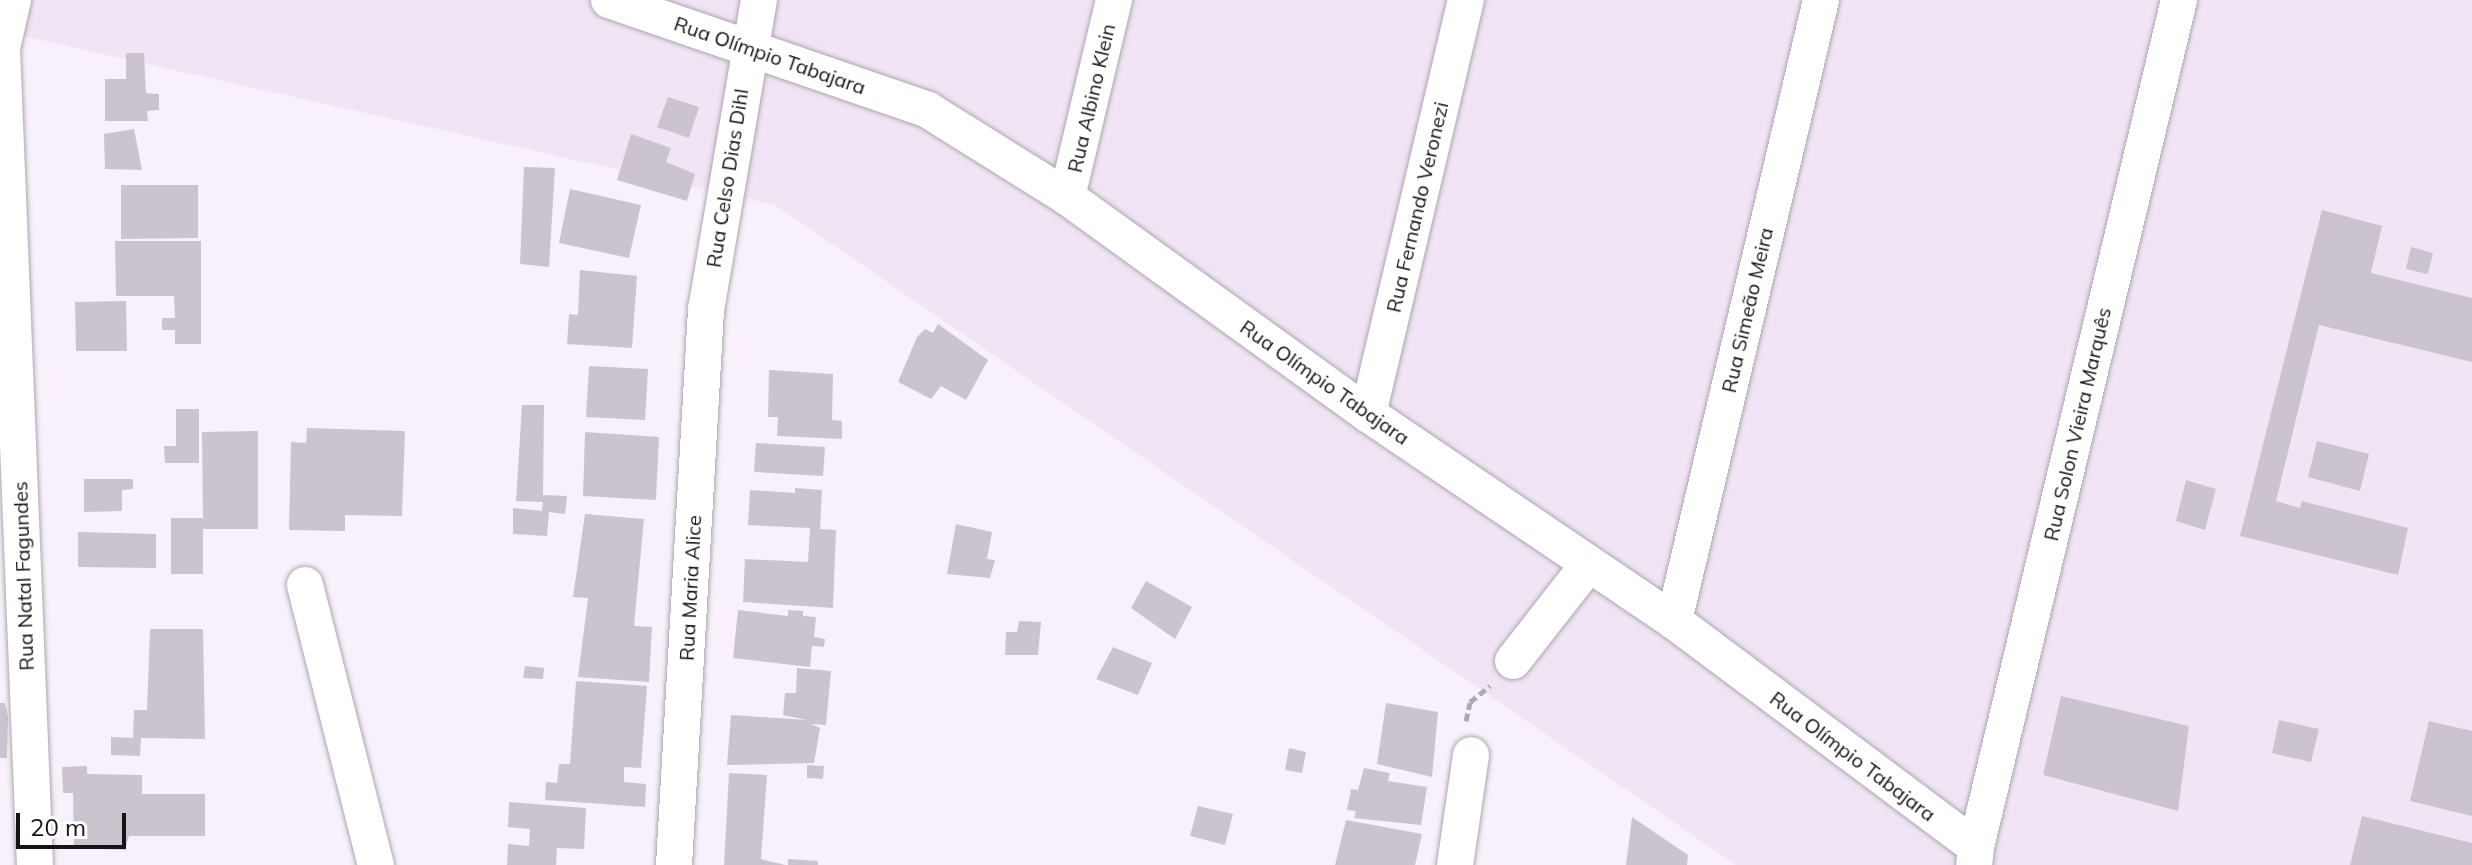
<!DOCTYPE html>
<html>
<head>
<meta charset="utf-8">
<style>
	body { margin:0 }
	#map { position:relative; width:2472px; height:865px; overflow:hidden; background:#f8f1fb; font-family:Mulish,sans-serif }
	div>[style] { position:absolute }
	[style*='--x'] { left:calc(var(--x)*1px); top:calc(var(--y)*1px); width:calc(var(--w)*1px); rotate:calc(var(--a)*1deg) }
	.built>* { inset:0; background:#f1e5f5 }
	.building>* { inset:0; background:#cbc4ce }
	.path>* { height:5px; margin-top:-2.5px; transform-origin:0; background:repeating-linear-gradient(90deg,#afa9b1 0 8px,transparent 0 12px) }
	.roads { filter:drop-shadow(0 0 2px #ada6af) drop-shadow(0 0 2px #ada6af) }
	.minor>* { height:36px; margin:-18px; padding:0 18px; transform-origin:18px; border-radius:18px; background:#fff }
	span { translate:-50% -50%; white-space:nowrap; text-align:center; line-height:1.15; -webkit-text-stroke:6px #fff; paint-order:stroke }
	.street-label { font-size:20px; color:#171418 }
	.scale { position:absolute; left:16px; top:813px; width:110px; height:36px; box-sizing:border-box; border:4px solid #171418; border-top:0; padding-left:10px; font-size:24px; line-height:28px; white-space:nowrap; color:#171418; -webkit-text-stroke:6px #fff; paint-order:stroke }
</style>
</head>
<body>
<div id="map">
	<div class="built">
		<i style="clip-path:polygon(0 0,2472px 0,2472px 865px,1736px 865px,775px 205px,0 31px)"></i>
	</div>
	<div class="building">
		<i style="clip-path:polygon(126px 53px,144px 53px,146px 93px,159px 94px,159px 110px,147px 111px,148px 121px,105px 121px,105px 79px,126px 79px)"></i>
		<i style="clip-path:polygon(668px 97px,699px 107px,689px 138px,657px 127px)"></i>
		<i style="clip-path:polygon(134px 129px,142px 170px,105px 169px,104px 134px)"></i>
		<i style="clip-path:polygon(631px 134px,671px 148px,666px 162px,695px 174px,687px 201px,617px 180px)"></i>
		<i style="clip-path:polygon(524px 167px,555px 168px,549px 267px,520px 264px)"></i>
		<i style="clip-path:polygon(121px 185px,198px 185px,198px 238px,121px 239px)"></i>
		<i style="clip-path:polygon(570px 189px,641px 205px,629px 258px,559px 243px)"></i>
		<i style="clip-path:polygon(2322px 210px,2382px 226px,2371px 273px,2472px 298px,2472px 362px,2319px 325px,2276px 501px,2300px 508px,2302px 501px,2408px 528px,2398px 575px,2240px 536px)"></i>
		<i style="clip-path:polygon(115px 241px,201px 241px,201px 344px,175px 344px,175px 330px,162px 330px,162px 318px,175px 318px,174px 296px,116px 296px)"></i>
		<i style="clip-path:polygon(2411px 247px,2433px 253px,2428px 274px,2406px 269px)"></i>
		<i style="clip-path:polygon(580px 270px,637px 276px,632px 348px,567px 344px,569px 314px,578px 315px)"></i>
		<i style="clip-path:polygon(126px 301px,127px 351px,76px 351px,75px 302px)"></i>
		<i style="clip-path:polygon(938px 324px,988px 360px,966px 400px,941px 386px,931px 399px,898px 382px,917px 337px,925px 329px,933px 333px)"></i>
		<i style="clip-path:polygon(589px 366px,648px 369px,645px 420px,586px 417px)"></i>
		<i style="clip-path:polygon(769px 370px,833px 374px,832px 420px,842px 421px,842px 439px,777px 436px,778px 417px,768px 417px)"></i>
		<i style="clip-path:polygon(522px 405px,544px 405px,543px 495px,567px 496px,565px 514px,549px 512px,547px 536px,513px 534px,513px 508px,542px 511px,543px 502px,516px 501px)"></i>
		<i style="clip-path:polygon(176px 409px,199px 409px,199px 463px,165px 463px,164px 446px,176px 446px)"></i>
		<i style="clip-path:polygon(307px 428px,405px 431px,402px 516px,345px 515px,345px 531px,289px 530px,291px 442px,306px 443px)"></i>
		<i style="clip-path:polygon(258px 431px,258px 529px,203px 529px,203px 574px,171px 574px,171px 518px,203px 518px,202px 432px)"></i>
		<i style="clip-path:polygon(585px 432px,659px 437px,656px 500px,583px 496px)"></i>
		<i style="clip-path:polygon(2317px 441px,2369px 454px,2360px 491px,2308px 477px)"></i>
		<i style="clip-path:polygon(756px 443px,825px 447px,823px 476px,754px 472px)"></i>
		<i style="clip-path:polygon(84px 479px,133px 479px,133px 489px,122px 490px,122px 511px,84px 512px)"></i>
		<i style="clip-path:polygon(2186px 480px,2216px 489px,2205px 530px,2176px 521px)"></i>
		<i style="clip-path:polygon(795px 488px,822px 490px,820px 529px,836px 530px,833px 608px,743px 602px,745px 559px,808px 562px,810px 528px,748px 525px,750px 490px,795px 493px)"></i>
		<i style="clip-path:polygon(585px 514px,644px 519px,634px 626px,652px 627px,649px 682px,578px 677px,588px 598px,573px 597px)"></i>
		<i style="clip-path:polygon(956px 524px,992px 532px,987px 559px,995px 560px,990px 578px,947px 574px)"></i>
		<i style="clip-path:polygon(78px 532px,156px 534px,156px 568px,78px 567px)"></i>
		<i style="clip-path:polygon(1146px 581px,1192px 607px,1175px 639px,1131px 608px)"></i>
		<i style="clip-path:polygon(738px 610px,788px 616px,788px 610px,803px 611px,803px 616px,816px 617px,814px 637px,825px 639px,824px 647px,812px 646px,810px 667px,733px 658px)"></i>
		<i style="clip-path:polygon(1019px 621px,1041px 622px,1038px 655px,1005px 655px,1006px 632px,1017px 632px)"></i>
		<i style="clip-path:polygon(150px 629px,203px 629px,205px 739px,141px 738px,140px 756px,111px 755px,111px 737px,133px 738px,134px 710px,147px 710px)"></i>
		<i style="clip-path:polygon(1113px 647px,1152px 663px,1138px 695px,1096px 679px)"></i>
		<i style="clip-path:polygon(525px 666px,544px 668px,543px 679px,523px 678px)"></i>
		<i style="clip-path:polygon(797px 668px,831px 671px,826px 725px,811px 724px,820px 728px,814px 763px,727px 765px,731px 715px,807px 720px,783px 715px,785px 693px,796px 693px)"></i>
		<i style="clip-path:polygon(576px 681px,647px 686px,641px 768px,624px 767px,624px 782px,646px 784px,645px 807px,545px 800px,546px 782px,557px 783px,559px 764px,570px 764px)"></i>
		<i style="clip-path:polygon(2061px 696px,2189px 726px,2178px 811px,2043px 775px)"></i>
		<i style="clip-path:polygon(0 703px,5px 703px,8px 717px,7px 758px,0 758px)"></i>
		<i style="clip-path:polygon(1386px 703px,1438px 712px,1432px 777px,1377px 764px)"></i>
		<i style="clip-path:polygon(2279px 720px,2319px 729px,2311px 762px,2272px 753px)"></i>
		<i style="clip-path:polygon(2429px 721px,2472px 731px,2472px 816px,2410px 801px)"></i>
		<i style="clip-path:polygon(1289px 748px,1306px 752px,1302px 773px,1285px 770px)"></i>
		<i style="clip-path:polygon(807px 765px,824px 766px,823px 779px,807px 778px)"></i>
		<i style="clip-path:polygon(87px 766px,87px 774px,142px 775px,142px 794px,205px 794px,205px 836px,129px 836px,125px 850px,74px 848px,73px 793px,63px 793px,62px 767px)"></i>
		<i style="clip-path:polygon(1364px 768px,1390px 773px,1388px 781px,1427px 787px,1421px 825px,1354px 818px,1356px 811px,1347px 810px,1351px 789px,1358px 790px)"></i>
		<i style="clip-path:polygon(729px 773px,767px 775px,761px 859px,785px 865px,724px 865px)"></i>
		<i style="clip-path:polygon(509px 802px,586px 808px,584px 849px,557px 848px,556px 865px,507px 865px,508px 844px,529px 846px,530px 829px,508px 827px)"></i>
		<i style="clip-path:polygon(1198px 806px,1233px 814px,1225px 845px,1190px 836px)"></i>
		<i style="clip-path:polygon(2362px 816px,2472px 843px,2472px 865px,2350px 865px)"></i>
		<i style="clip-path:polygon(1632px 817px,1688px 855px,1687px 865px,1626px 865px)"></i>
		<i style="clip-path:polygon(1346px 820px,1422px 834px,1415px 865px,1335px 865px)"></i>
		<i style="clip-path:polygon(788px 859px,818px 861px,818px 865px,788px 865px)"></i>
	</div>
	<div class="path">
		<i style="--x:1466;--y:721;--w:19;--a:-78"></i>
		<i style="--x:1470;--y:702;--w:26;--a:-39"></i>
	</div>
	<div class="roads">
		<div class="minor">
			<i style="--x:13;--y:0;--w:49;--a:102.9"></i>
			<i style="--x:2;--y:48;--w:818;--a:87.69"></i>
			<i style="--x:609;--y:0;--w:337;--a:19"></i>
			<i style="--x:928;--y:110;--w:164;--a:32"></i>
			<i style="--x:1067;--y:197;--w:371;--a:35.8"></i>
			<i style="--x:1368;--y:414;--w:369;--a:34.1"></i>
			<i style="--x:1674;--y:621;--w:377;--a:36.8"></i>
			<i style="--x:1976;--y:847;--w:18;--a:96"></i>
			<i style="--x:1067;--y:197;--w:203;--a:-76.6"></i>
			<i style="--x:1368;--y:414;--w:425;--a:-76.7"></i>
			<i style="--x:305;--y:585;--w:289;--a:75.8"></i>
			<i style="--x:1674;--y:621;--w:638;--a:-76.68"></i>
			<i style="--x:1513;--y:661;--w:122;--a:-52"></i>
			<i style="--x:1976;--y:847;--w:871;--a:-76.52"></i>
			<i style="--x:674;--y:865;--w:556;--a:-86.7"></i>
			<i style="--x:706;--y:310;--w:314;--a:-80.3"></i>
			<i style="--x:1455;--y:865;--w:111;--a:-81.7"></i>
		</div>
	</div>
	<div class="street-label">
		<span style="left:770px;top:55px;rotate:19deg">Rua Olímpio Tabajara</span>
		<span style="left:1091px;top:98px;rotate:-77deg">Rua Albino Klein</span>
		<span style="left:727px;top:178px;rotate:-81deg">Rua Celso Dias Dihl</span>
		<span style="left:1417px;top:207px;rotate:-77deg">Rua Fernando Veronezi</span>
		<span style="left:1747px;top:310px;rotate:-77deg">Rua Simeão Meira</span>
		<span style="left:1325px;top:382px;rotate:35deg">Rua Olímpio Tabajara</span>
		<span style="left:2077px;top:424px;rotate:-77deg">Rua Solon Vieira Marquês</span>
		<span style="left:23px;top:576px;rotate:-92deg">Rua Natal Fagundes</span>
		<span style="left:690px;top:588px;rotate:-87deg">Rua Maria Alice</span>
		<span style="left:1853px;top:756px;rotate:37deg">Rua Olímpio Tabajara</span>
	</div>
	<div class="scale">20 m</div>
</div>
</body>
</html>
